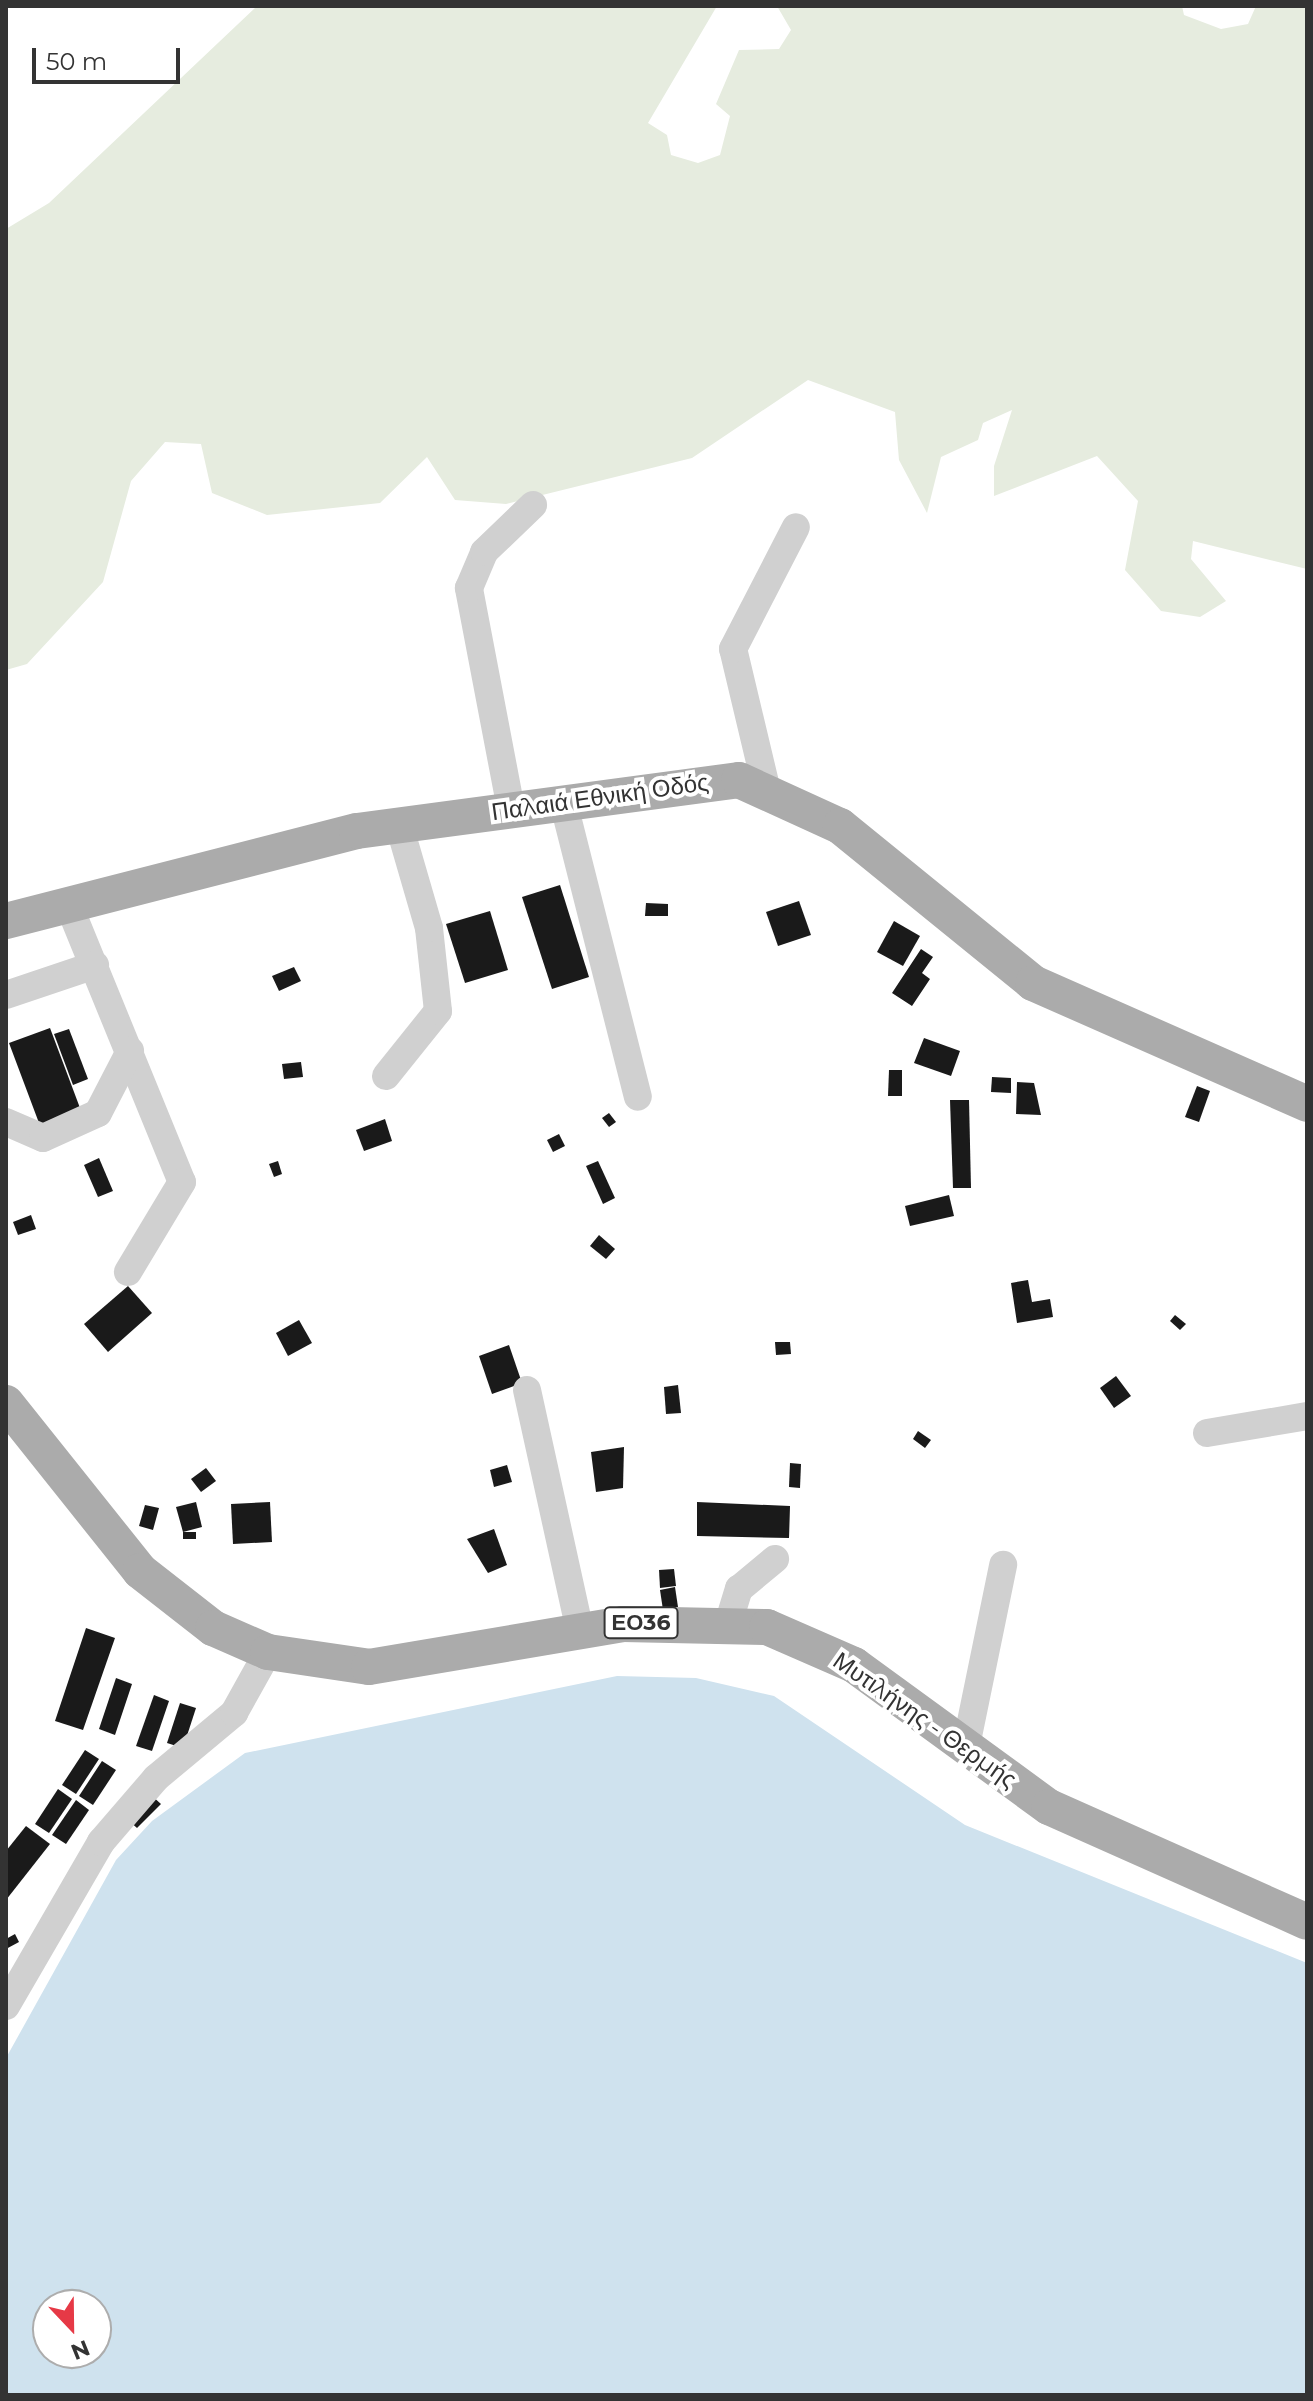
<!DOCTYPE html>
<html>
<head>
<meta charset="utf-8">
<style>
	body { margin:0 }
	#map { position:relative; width:1313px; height:2401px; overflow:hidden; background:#fff; font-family:Montserrat,sans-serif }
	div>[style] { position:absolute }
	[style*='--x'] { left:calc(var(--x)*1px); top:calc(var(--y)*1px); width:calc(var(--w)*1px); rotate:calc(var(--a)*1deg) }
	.green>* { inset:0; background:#e6ecdf }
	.water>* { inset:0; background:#cfe2ee }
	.building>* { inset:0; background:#1a1a1a }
	.minor>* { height:28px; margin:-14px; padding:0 14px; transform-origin:14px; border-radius:14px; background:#d0d0d0 }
	.major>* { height:36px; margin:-18px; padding:0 18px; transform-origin:18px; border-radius:18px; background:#ababab }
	span { translate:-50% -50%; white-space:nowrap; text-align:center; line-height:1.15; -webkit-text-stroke:8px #fff; paint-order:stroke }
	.shield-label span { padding:2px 6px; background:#fff; border:2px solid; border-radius:6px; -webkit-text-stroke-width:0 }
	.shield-label { font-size:22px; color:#333; font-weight:700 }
	.street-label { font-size:24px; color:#333 }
	.frame { position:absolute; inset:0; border:8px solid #333; pointer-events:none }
	.north { position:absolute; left:32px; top:2289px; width:80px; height:80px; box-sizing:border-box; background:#fff; border:2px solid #adadad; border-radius:50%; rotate:158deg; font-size:22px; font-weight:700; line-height:32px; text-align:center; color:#333 }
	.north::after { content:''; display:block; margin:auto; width:28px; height:36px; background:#e63946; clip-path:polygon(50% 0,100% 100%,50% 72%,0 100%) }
	.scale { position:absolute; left:32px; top:48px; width:148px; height:36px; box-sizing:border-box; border:4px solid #333; border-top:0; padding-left:10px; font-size:24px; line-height:28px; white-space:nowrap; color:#333; -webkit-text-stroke:6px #fff; paint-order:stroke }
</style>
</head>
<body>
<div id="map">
	<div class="green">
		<i style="clip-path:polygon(257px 6px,717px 6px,648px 123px,667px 135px,671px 155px,698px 163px,720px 155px,730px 116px,716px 104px,739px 50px,779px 49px,791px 30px,777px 6px,1182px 6px,1184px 15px,1221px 29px,1248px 24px,1256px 6px,1307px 6px,1307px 569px,1193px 541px,1191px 559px,1226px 601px,1200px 617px,1161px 611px,1125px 570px,1138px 501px,1097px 456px,994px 496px,994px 466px,1012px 410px,983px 423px,978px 440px,941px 457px,927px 513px,899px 460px,895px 412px,808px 380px,692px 458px,506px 504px,455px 500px,427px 457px,380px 503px,267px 515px,212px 493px,201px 444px,165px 442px,131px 481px,103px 582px,27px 664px,6px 670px,6px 229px,49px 203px)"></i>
	</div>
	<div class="water">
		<i style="clip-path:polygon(evenodd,617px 1676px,696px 1678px,774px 1696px,965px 1825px,1307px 1963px,1307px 2395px,6px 2395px,6px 2058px,116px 1860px,152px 1821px,245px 1753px,617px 1676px,48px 2305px,96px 2305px,96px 2353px,48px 2353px,48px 2305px)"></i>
	</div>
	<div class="building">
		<i style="clip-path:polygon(560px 885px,589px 977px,552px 989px,522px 897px)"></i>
		<i style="clip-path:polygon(799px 901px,811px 935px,778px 946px,766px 912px)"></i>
		<i style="clip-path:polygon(646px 903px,668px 904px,668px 916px,645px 916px)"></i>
		<i style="clip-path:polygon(490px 911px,508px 970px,465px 983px,446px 924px)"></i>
		<i style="clip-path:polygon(894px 921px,920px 936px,903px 966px,877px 952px)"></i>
		<i style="clip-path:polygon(921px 949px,933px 957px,922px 973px,930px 979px,912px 1006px,892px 993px)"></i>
		<i style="clip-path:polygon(294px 967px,301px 981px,279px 991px,272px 976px)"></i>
		<i style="clip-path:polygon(50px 1028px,83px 1116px,42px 1131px,9px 1043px)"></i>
		<i style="clip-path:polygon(69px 1029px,88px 1079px,73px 1085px,54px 1034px)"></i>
		<i style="clip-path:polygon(924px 1038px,960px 1051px,951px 1076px,914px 1063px)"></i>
		<i style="clip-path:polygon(301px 1062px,303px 1077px,284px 1079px,282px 1064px)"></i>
		<i style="clip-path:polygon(889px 1070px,902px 1070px,902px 1096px,888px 1096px)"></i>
		<i style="clip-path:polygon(992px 1077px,1011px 1078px,1011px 1093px,991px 1092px)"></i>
		<i style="clip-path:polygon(1017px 1082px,1034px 1083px,1041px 1115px,1016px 1114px)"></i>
		<i style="clip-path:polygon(1197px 1086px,1210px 1091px,1199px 1122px,1185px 1117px)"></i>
		<i style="clip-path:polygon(950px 1100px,969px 1100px,971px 1188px,953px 1188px)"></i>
		<i style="clip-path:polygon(609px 1113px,616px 1122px,609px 1127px,602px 1118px)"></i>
		<i style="clip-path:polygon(385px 1119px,392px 1141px,364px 1151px,356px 1130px)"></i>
		<i style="clip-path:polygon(559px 1134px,565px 1146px,553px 1152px,547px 1140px)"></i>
		<i style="clip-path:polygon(99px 1158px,113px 1191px,98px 1197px,84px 1165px)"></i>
		<i style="clip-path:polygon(278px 1161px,282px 1174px,274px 1177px,269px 1164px)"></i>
		<i style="clip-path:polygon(598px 1161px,615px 1198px,603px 1204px,586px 1166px)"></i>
		<i style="clip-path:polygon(949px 1195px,954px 1216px,910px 1226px,905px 1206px)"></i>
		<i style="clip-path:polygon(31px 1215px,36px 1229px,18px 1235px,13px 1222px)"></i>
		<i style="clip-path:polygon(599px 1235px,615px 1249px,606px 1259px,590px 1246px)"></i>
		<i style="clip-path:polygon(1028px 1280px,1032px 1302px,1050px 1299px,1053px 1317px,1017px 1323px,1011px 1283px)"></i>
		<i style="clip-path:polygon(128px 1286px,152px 1313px,108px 1352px,84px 1324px)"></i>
		<i style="clip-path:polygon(1175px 1315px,1186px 1324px,1180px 1330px,1170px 1321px)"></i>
		<i style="clip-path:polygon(299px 1320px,312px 1343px,288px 1356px,276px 1333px)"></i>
		<i style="clip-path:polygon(775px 1342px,790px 1342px,791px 1354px,776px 1355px)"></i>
		<i style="clip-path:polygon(509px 1345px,522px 1383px,492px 1394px,479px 1356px)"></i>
		<i style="clip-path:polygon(1116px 1376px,1131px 1396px,1114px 1408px,1100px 1388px)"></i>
		<i style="clip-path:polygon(678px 1385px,681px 1413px,666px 1414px,664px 1387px)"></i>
		<i style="clip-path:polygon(918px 1431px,931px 1440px,925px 1448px,913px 1439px)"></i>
		<i style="clip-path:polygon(624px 1447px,623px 1488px,596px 1492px,591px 1452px)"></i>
		<i style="clip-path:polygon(790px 1463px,801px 1464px,800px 1488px,789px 1487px)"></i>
		<i style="clip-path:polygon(507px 1465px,512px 1482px,494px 1487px,490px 1470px)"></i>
		<i style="clip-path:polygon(206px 1468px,216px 1481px,201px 1492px,191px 1479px)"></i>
		<i style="clip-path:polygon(196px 1502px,202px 1527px,183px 1532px,176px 1507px)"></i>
		<i style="clip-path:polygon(270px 1502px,272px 1542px,233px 1544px,231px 1504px)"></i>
		<i style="clip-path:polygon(697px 1502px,790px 1506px,789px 1538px,697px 1536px)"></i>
		<i style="clip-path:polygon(145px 1505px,159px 1508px,153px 1530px,139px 1526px)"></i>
		<i style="clip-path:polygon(494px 1529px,507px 1565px,488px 1573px,467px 1539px)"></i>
		<i style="clip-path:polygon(183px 1532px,196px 1532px,196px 1539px,183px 1539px)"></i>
		<i style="clip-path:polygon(674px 1569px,676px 1586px,660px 1588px,659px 1570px)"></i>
		<i style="clip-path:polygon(675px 1587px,678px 1607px,663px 1610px,660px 1590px)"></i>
		<i style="clip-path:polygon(86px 1628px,115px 1638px,83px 1730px,55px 1721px)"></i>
		<i style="clip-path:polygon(116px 1678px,132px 1684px,115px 1735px,99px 1729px)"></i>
		<i style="clip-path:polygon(154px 1695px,169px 1701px,152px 1751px,136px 1746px)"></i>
		<i style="clip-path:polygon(180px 1703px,196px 1708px,183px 1748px,167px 1743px)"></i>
		<i style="clip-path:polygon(85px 1750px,99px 1759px,76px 1794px,62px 1785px)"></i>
		<i style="clip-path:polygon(102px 1761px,116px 1770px,93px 1805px,79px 1796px)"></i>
		<i style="clip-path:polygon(58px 1789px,72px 1799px,49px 1833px,35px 1824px)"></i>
		<i style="clip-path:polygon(151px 1795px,161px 1804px,137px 1828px,127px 1819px)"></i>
		<i style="clip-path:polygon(76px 1800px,89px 1810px,66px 1844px,52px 1835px)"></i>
		<i style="clip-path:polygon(26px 1826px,50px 1844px,6px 1900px,6px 1851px)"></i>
		<i style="clip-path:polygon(15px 1934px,19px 1942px,6px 1949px,6px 1939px)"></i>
	</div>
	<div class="minor">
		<i style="--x:766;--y:787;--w:142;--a:-103.4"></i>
		<i style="--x:733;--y:649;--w:137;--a:-62.7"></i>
		<i style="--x:563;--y:801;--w:305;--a:75.8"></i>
		<i style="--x:511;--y:809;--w:225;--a:-100.8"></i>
		<i style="--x:469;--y:588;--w:39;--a:-67"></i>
		<i style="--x:484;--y:552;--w:68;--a:-43.8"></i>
		<i style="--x:70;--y:908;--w:296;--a:67.8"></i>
		<i style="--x:182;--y:1182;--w:105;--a:121"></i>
		<i style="--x:6;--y:995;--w:94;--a:-18.6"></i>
		<i style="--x:386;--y:1076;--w:83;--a:-51.3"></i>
		<i style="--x:438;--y:1011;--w:83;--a:-96.2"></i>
		<i style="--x:429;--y:928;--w:107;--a:-106.2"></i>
		<i style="--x:6;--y:1122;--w:40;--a:23.4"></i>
		<i style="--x:43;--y:1138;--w:60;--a:-24.4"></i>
		<i style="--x:98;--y:1113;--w:70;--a:-62.7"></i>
		<i style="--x:527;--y:1390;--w:247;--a:77.6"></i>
		<i style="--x:1207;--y:1433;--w:101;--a:-9.6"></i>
		<i style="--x:729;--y:1621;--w:34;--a:-73"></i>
		<i style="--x:739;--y:1589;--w:47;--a:-39.8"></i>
		<i style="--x:966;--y:1746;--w:185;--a:-78.4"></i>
		<i style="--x:6;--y:2006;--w:190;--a:-59.9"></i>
		<i style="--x:101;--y:1842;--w:84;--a:-49.3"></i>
		<i style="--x:156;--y:1778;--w:102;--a:-39.8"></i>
		<i style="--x:234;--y:1713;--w:70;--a:-60.9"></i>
	</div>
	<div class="major">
		<i style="--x:6;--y:921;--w:362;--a:-14.4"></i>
		<i style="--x:357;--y:831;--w:385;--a:-7.6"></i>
		<i style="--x:739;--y:780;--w:111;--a:24.5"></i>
		<i style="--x:840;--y:826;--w:249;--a:39.1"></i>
		<i style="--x:1033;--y:983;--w:300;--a:23.8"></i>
		<i style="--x:6;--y:1403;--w:215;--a:51.4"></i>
		<i style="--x:140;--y:1571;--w:93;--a:38"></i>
		<i style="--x:213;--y:1628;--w:60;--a:23.6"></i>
		<i style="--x:268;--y:1652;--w:102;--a:8.4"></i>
		<i style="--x:369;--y:1667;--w:258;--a:-9.6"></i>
		<i style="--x:623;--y:1624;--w:144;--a:1.2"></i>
		<i style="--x:767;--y:1627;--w:95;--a:23.6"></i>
		<i style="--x:854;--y:1665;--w:241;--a:36.1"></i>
		<i style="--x:1049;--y:1807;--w:282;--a:24"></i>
	</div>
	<div class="shield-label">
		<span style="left:641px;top:1623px">ΕΟ36</span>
	</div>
	<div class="street-label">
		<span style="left:600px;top:797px;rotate:-8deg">Παλαιά Εθνική Οδός</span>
		<span style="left:925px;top:1720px;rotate:35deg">Μυτιλήνης - Θερμής</span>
	</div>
	<div class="frame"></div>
	<div class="north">N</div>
	<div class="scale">50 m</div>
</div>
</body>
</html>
